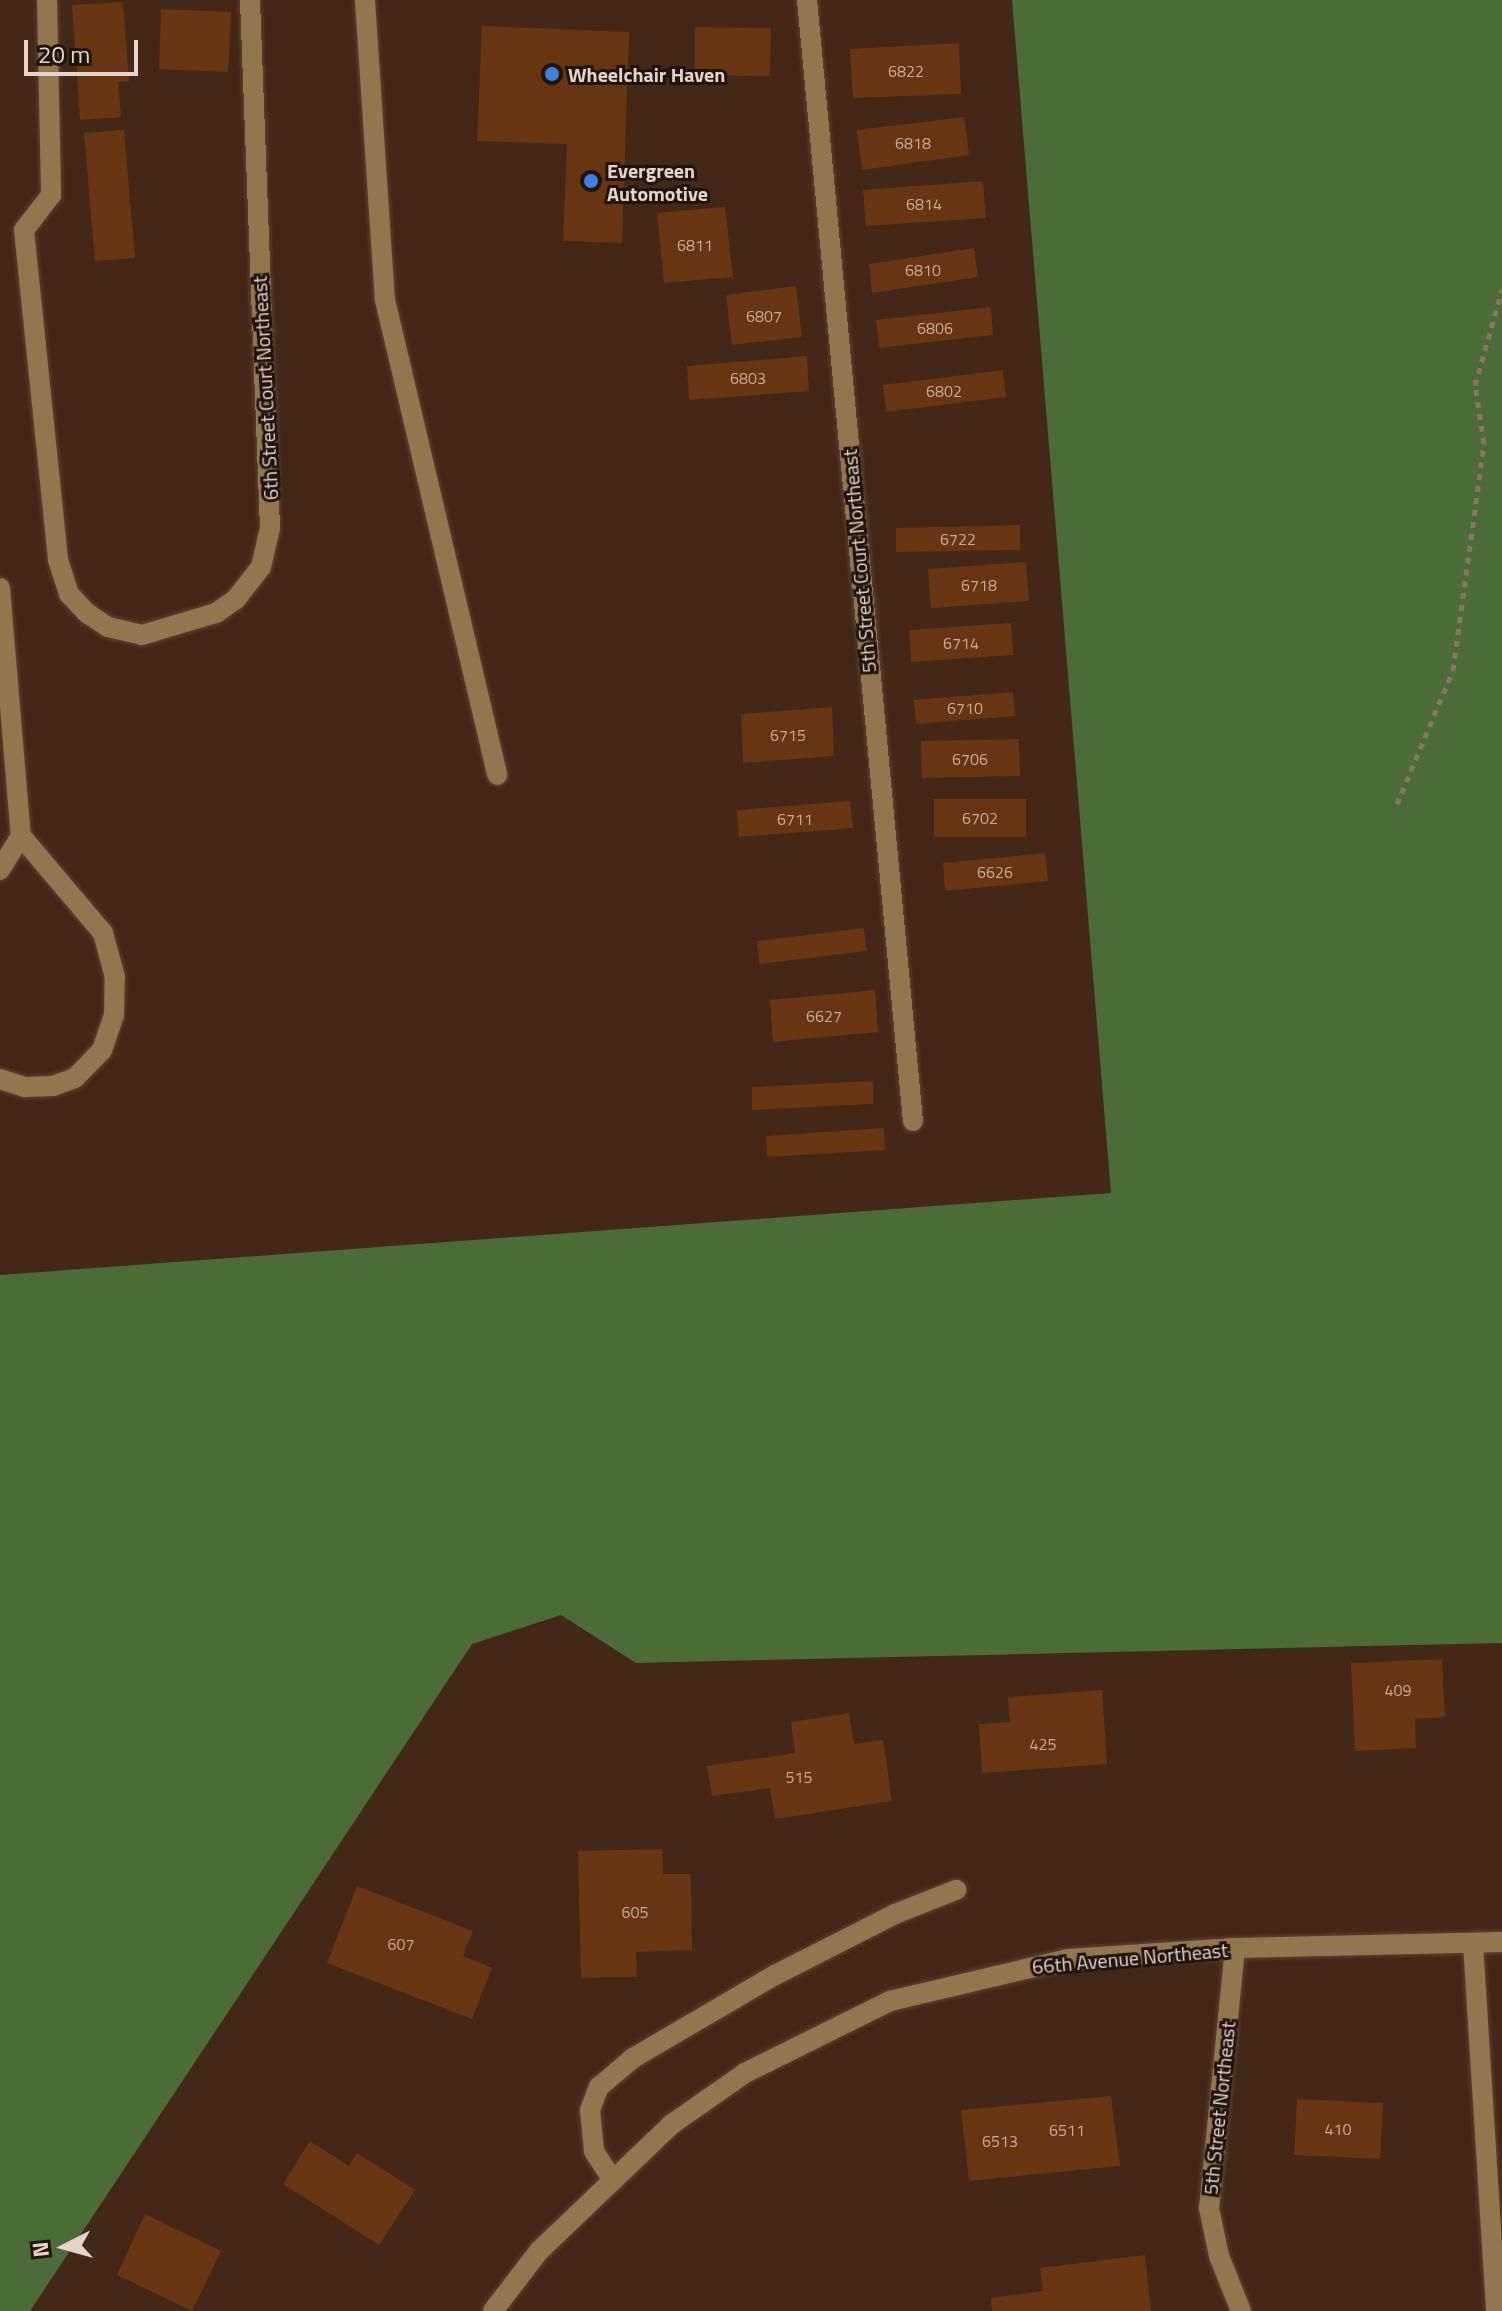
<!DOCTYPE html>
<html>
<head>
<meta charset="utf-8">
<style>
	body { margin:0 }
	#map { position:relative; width:1502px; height:2311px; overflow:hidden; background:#432717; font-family:"Titillium Web",sans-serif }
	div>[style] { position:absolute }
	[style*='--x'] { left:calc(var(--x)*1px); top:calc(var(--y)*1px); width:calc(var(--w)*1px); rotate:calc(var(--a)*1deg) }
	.forest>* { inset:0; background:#4b6b37 }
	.building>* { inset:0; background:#683512 }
	.path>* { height:5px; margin-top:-2.5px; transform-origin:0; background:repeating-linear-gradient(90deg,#8b7366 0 6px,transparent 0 12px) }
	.roads { filter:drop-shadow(0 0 2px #5d4334) drop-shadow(0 0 2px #5d4334) }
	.minor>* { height:20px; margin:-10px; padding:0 10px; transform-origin:10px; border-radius:10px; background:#92764e }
	.dots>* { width:22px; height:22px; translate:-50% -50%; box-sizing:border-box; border:4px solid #20140d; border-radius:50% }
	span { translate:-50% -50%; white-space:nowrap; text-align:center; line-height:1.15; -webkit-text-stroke:6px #20140d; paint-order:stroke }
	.number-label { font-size:16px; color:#c6ac9c }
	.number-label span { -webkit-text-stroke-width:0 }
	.poi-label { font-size:20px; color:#e6d4ca; font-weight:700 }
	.left { translate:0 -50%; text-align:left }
	.street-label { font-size:20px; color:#e6d4ca }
	.north { position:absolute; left:24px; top:2207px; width:80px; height:80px; -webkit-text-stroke:6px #20140d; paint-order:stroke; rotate:264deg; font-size:22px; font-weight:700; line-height:32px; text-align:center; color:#e6d4ca }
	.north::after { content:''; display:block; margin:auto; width:28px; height:36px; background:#e6d4ca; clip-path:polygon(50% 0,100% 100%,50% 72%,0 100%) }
	.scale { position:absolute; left:24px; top:40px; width:114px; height:36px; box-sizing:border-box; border:4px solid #e6d4ca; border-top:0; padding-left:10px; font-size:24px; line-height:28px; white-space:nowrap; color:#e6d4ca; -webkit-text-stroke:6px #20140d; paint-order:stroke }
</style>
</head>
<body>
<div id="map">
	<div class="forest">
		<i style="clip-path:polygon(1012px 0,1502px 0,1502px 1643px,636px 1663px,561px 1615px,472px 1644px,30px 2311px,0 2311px,0 1275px,1111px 1193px)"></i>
	</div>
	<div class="building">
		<i style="clip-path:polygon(123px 2px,129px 81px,118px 82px,121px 117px,80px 120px,72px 5px)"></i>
		<i style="clip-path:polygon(161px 9px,231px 12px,228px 72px,159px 69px)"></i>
		<i style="clip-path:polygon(482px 26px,629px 32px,622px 243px,563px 241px,567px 144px,477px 141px)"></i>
		<i style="clip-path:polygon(695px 27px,771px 28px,770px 76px,695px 75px)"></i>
		<i style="clip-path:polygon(959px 43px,961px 94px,853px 98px,850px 49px)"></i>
		<i style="clip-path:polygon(964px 117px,969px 155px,862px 170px,857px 130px)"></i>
		<i style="clip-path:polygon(124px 130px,135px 258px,95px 261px,84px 133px)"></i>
		<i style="clip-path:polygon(983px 181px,986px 218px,866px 226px,863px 190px)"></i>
		<i style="clip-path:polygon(725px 207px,733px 277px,664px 283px,657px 213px)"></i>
		<i style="clip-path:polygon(974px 248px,978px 277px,872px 293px,869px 264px)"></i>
		<i style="clip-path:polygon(796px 286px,802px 337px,732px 345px,726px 295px)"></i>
		<i style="clip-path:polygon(991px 307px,993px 335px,879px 348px,876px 320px)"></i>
		<i style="clip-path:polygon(807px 356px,809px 391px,689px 400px,687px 366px)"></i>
		<i style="clip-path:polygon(1003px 370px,1006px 397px,886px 412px,883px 385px)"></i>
		<i style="clip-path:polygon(1020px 525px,1020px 550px,896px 552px,896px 528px)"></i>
		<i style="clip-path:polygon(1026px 562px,1029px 601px,931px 608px,928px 569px)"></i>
		<i style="clip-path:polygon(1011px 623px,1013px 655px,911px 662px,909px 630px)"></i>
		<i style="clip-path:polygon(1013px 692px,1015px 716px,916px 724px,914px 700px)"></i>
		<i style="clip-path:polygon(832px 707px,834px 756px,743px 763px,741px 714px)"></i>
		<i style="clip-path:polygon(1019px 739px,1020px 776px,922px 778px,921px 741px)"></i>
		<i style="clip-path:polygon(934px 799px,1026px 799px,1026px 837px,934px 837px)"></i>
		<i style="clip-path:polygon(850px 801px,853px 828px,739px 837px,737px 810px)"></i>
		<i style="clip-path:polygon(1045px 853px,1048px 881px,945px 891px,943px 863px)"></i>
		<i style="clip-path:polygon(864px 928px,867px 951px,759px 964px,757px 941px)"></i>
		<i style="clip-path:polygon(875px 990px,878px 1032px,773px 1042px,770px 1000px)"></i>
		<i style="clip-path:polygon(873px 1081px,873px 1104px,752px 1110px,752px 1087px)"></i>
		<i style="clip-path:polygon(884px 1128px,885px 1150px,767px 1157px,766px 1136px)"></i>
		<i style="clip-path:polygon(1442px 1659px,1445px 1717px,1415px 1719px,1416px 1748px,1355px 1751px,1351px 1663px)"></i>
		<i style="clip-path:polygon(1102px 1690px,1107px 1764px,982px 1773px,979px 1724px,1010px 1722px,1008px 1697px)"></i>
		<i style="clip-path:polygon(849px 1713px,854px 1744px,883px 1740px,892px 1801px,775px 1819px,770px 1788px,712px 1796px,707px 1766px,795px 1753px,791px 1722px)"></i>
		<i style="clip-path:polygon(662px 1849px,663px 1874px,691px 1874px,692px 1950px,636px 1952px,637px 1977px,581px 1978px,578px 1851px)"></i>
		<i style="clip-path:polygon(357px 1886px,473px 1931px,463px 1956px,492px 1968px,472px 2019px,327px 1963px)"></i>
		<i style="clip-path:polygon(1111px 2096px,1120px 2166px,969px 2181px,961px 2110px)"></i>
		<i style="clip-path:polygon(1297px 2099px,1383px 2103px,1380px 2159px,1294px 2155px)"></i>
		<i style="clip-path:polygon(310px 2141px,349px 2166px,357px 2153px,415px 2190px,379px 2245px,283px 2184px)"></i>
		<i style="clip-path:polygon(145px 2214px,221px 2251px,192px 2311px,117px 2275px)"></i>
		<i style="clip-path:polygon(1145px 2255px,1151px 2311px,992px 2311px,991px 2298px,1043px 2291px,1040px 2268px)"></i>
	</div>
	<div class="path">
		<i style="--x:1397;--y:804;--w:145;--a:-67.3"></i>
		<i style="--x:1453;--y:670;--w:229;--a:-82.2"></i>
		<i style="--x:1484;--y:443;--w:59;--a:-98.8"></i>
		<i style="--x:1475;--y:385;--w:99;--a:-74.1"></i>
	</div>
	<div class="roads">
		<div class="minor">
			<i style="--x:47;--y:0;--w:195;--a:88.8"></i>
			<i style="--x:51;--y:195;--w:44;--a:127.6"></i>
			<i style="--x:24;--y:230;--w:332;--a:84.1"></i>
			<i style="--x:58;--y:560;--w:36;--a:72"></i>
			<i style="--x:69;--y:594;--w:26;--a:47"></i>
			<i style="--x:87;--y:613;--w:25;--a:34"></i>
			<i style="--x:108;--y:627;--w:35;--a:13"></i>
			<i style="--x:142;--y:635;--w:77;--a:-16.6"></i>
			<i style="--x:216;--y:613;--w:24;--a:-35"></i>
			<i style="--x:236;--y:599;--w:41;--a:-52"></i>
			<i style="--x:261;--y:567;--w:40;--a:-77"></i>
			<i style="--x:270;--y:528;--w:528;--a:-92.17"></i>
			<i style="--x:365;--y:0;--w:301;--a:86.2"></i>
			<i style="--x:385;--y:300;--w:488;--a:76.7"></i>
			<i style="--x:807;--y:0;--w:1126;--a:84.6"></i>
			<i style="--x:0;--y:588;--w:249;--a:85.2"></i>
			<i style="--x:21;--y:836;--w:40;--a:122"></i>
			<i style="--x:0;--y:1079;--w:25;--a:18"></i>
			<i style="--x:24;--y:1087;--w:29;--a:-2"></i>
			<i style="--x:53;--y:1086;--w:23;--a:-20"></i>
			<i style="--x:75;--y:1078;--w:39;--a:-46"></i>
			<i style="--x:102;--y:1050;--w:36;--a:-71"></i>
			<i style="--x:114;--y:1016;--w:39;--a:-89"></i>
			<i style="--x:115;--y:977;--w:46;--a:-105.3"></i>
			<i style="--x:103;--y:933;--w:127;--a:-130.2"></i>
			<i style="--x:1473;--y:1943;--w:369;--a:86.4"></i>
			<i style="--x:1235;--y:1948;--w:261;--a:95.7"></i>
			<i style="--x:1209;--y:2208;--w:49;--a:78.2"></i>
			<i style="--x:1219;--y:2256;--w:59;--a:68.2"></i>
			<i style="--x:612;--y:2179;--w:33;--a:-123"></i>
			<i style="--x:594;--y:2151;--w:41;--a:-95.6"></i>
			<i style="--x:590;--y:2110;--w:25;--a:-69"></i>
			<i style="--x:599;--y:2087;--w:45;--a:-40.5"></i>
			<i style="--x:633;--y:2058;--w:164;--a:-30.3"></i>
			<i style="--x:775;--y:1975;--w:135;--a:-26.9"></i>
			<i style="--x:895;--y:1914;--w:66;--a:-21.5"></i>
			<i style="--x:493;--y:2311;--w:76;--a:-52.5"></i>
			<i style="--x:539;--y:2251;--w:184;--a:-43.7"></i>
			<i style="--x:672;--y:2124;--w:89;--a:-34.9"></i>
			<i style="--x:745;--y:2073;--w:162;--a:-26.4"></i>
			<i style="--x:890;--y:2001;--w:183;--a:-13.3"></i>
			<i style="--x:1068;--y:1959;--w:167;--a:-3.8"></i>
			<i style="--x:1235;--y:1948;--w:267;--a:-1.3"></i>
		</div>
	</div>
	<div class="dots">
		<i style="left:552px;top:74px;background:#3f7fe0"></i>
		<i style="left:591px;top:181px;background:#3f7fe0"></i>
	</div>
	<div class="number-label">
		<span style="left:906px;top:71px">6822</span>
		<span style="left:913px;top:143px">6818</span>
		<span style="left:924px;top:204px">6814</span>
		<span style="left:695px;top:245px">6811</span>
		<span style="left:923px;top:270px">6810</span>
		<span style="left:764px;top:316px">6807</span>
		<span style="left:935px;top:328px">6806</span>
		<span style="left:748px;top:378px">6803</span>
		<span style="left:944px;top:391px">6802</span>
		<span style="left:958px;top:539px">6722</span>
		<span style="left:979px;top:585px">6718</span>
		<span style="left:961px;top:643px">6714</span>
		<span style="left:965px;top:708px">6710</span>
		<span style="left:788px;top:735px">6715</span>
		<span style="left:970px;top:759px">6706</span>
		<span style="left:980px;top:818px">6702</span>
		<span style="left:795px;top:819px">6711</span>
		<span style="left:995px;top:872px">6626</span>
		<span style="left:824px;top:1016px">6627</span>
		<span style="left:1398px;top:1690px">409</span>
		<span style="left:1043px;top:1744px">425</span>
		<span style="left:799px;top:1777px">515</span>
		<span style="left:635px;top:1912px">605</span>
		<span style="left:401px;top:1944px">607</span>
		<span style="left:1338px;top:2129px">410</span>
		<span style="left:1067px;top:2130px">6511</span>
		<span style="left:1000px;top:2141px">6513</span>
	</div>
	<div class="poi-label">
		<span class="left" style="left:568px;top:74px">Wheelchair Haven</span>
		<span class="left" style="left:607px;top:182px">Evergreen<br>Automotive</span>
	</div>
	<div class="street-label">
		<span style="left:265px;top:388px;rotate:-93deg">6th Street Court Northeast</span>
		<span style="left:859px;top:561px;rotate:-95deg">5th Street Court Northeast</span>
		<span style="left:1130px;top:1958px;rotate:-5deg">66th Avenue Northeast</span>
		<span style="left:1219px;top:2108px;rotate:-84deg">5th Street Northeast</span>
	</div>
	<div class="north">N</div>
	<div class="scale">20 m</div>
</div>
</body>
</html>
